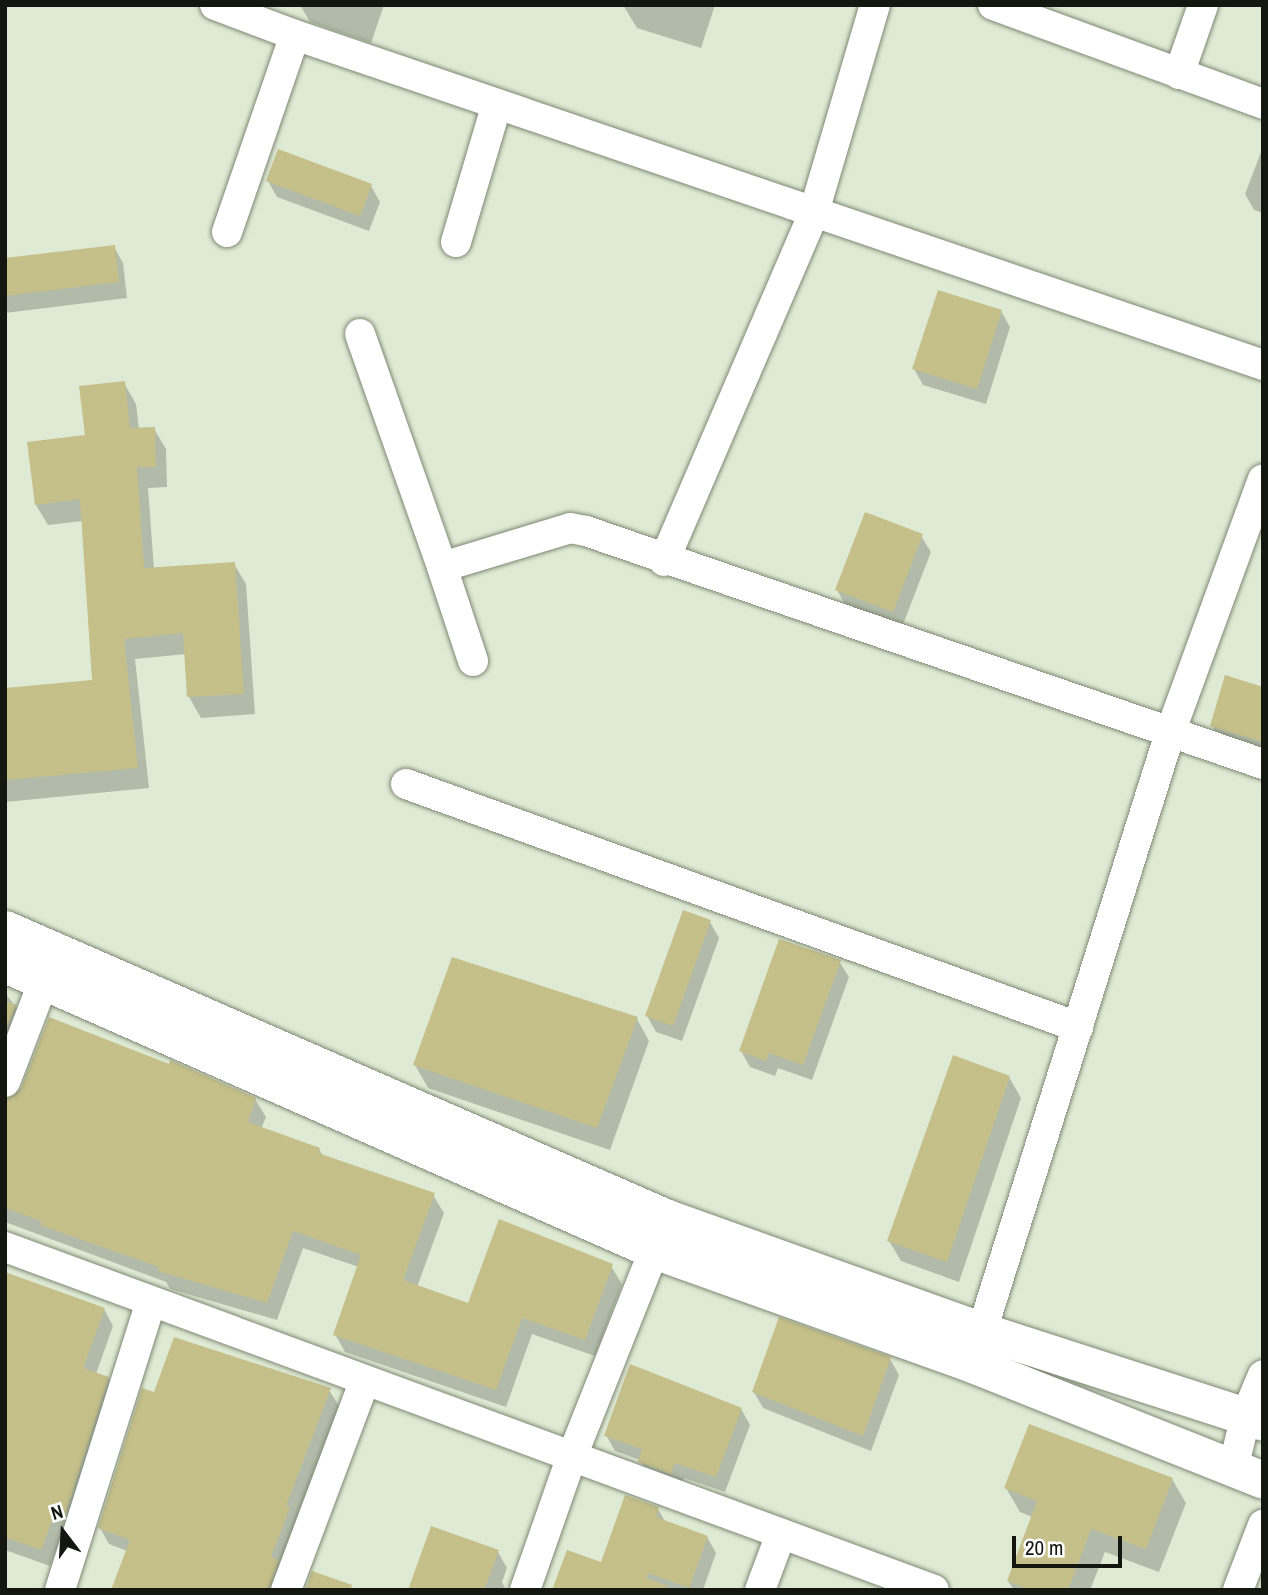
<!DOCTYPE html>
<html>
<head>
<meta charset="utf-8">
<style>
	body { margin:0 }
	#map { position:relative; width:1268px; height:1595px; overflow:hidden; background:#dfead4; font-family:"Archivo Narrow",sans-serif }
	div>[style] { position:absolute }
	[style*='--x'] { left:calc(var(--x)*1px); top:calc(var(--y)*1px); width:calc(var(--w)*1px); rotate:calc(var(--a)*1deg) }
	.shadow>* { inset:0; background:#0003 }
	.building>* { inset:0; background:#c5bf8a }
	.roads { filter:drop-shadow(0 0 2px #7e8875) drop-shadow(0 0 2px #7e8875) }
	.minor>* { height:30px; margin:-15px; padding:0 15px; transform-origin:15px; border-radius:15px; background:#fff }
	.tertiary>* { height:37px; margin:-18.5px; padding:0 18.5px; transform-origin:18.5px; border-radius:18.5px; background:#fff }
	span { translate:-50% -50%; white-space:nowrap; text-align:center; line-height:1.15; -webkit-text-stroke:7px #fff; paint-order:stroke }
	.frame { position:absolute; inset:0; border:7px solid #131710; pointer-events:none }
	.north { position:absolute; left:28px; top:1497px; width:70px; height:70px; -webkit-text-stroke:5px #fff; paint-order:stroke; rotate:343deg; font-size:19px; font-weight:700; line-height:28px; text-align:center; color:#131710 }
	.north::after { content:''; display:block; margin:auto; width:24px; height:32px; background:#131710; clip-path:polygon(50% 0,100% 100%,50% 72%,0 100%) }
	.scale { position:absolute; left:1012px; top:1536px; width:110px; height:32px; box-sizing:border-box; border:4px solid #131710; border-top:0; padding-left:9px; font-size:21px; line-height:24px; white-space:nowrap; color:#131710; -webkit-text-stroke:5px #fff; paint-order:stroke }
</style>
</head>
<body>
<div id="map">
	<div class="shadow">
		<i style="clip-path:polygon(300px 5px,384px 5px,371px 43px,310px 22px)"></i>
		<i style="clip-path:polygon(623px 5px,715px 5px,701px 48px,637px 28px)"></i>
		<i style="clip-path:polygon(1263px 147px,1263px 213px,1254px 210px,1245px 194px)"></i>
		<i style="clip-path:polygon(268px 181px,371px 186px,380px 202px,369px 231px,277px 197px)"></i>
		<i style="clip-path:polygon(114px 247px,123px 263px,127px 298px,5px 313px,5px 260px)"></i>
		<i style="clip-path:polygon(1001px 311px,1010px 327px,986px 404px,923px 385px,914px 369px)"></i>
		<i style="clip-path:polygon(124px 383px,136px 404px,139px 429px,154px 429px,166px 449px,167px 487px,148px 488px,154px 569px,234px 564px,246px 584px,255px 714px,201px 718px,189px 697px,186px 654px,135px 659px,149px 788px,5px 802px,5px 689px,94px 681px,83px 521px,48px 525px,36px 505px)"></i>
		<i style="clip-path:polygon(921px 536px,931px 552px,902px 627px,846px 606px,837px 590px)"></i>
		<i style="clip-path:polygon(1263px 689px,1263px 754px,1221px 741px,1212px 725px)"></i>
		<i style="clip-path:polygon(710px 922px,719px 938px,682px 1041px,656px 1032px,647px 1016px)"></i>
		<i style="clip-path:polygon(839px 961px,849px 977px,812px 1080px,778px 1068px,775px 1076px,750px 1067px,741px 1051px)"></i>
		<i style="clip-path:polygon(5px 993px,20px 1012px,5px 1076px)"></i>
		<i style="clip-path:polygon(637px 1019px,649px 1041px,610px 1150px,428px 1088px,415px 1065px)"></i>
		<i style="clip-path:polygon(1009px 1077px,1021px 1098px,959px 1282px,901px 1261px,889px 1241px)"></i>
		<i style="clip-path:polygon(255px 1099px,266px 1117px,261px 1129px,319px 1149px,323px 1156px,433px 1195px,444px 1213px,417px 1287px,469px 1305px,611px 1266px,622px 1284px,595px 1356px,532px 1334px,506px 1407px,345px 1352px,335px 1334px,359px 1267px,303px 1248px,277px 1320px,170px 1289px,166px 1282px,5px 1222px,5px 1101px)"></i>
		<i style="clip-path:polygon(5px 1274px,104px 1309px,113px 1326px,96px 1374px,108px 1378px,117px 1395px,74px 1532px,64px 1528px,50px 1566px,5px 1550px)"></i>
		<i style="clip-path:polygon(890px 1359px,899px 1375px,871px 1451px,763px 1408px,754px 1392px)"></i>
		<i style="clip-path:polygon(329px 1390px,339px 1406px,296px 1520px,283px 1590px,113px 1590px,127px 1551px,109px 1544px,100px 1528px,155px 1395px)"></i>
		<i style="clip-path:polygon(741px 1409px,750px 1425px,725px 1492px,684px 1478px,680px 1489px,649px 1478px,640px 1460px,615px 1451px,606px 1435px)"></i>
		<i style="clip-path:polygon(1172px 1479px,1186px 1503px,1159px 1572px,1105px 1552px,1090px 1590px,1014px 1590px,1008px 1581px,1032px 1517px,1020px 1512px,1006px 1488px)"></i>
		<i style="clip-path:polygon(658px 1509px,666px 1523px,707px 1537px,716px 1553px,703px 1590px,662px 1590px,602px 1564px)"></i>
		<i style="clip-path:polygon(498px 1552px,507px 1568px,502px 1582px,506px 1590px,410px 1590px)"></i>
	</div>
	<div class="building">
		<i style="clip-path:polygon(278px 149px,372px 184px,360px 216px,266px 181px)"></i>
		<i style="clip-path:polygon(115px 245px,119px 282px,5px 296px,5px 258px)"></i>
		<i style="clip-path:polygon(938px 290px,1002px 310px,977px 389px,912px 369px)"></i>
		<i style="clip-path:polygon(125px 381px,130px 428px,155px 427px,156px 467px,137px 467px,144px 568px,235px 562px,244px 694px,187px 697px,183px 633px,124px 639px,138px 768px,5px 780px,5px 688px,92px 680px,80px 499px,35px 505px,27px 442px,85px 435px,79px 386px)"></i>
		<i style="clip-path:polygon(865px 512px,923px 534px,893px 612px,835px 590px)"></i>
		<i style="clip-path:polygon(1225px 675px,1263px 687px,1263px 742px,1210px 726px)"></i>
		<i style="clip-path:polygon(683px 910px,711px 920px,673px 1026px,645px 1016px)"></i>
		<i style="clip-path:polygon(779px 939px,841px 960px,803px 1065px,769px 1053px,766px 1061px,739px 1051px)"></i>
		<i style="clip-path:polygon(452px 957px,638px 1017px,597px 1128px,413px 1065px)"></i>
		<i style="clip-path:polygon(5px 1001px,16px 1005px,5px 1032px)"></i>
		<i style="clip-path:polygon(49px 1017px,169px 1064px,170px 1060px,256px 1098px,248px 1122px,320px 1148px,318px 1153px,435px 1193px,403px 1280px,468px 1303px,499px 1219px,613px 1264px,585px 1340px,522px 1318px,496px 1390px,333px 1335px,361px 1255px,293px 1231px,267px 1303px,158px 1271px,159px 1267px,40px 1225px,42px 1221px,5px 1208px,5px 1099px,21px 1088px)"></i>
		<i style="clip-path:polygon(953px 1055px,1010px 1076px,947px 1262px,887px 1241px)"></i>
		<i style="clip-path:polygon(5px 1272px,105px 1308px,83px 1368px,109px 1377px,65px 1516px,55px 1513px,41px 1550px,5px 1537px)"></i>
		<i style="clip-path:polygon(779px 1317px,891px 1357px,863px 1436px,752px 1392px)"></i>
		<i style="clip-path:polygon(174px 1337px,331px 1388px,286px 1506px,290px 1507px,271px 1557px,279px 1560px,269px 1590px,111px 1590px,130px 1540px,98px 1528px,142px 1388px,154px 1392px)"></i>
		<i style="clip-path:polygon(630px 1364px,742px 1408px,716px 1477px,675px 1463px,671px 1474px,638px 1462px,642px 1449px,604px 1436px)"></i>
		<i style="clip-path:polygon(1029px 1424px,1173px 1478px,1146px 1549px,1091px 1529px,1068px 1590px,1030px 1590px,1007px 1581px,1037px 1501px,1004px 1488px)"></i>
		<i style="clip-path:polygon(625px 1495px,659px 1507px,656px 1517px,708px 1536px,689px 1588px,648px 1573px,646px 1578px,667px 1586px,666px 1590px,552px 1590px,567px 1550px,601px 1562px)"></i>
		<i style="clip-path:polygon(431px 1526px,499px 1550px,484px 1590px,408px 1590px)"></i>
		<i style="clip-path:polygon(312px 1571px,352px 1585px,351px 1590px,305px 1590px)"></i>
	</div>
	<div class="roads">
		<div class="minor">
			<i style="--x:215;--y:5;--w:85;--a:20.6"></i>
			<i style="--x:993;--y:5;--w:288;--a:20.1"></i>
			<i style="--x:1179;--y:74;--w:73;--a:-70.8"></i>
			<i style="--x:227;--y:232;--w:208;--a:-71"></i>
			<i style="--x:295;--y:35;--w:1023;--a:18.82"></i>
			<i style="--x:456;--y:242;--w:144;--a:-73.5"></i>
			<i style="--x:360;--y:334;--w:247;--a:70.6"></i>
			<i style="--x:442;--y:567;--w:134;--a:-16.9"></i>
			<i style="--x:570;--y:528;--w:16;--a:11"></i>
			<i style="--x:586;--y:531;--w:716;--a:18.99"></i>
			<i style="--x:664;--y:561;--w:380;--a:-66.7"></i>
			<i style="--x:814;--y:212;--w:216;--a:-73.6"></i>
			<i style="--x:442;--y:567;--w:99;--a:71.7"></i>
			<i style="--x:406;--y:784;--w:715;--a:19.88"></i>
			<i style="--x:5;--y:1082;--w:129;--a:-69"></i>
			<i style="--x:5;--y:1247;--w:990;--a:20.26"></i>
			<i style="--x:976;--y:1350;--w:647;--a:-72.55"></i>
			<i style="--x:1170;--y:733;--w:270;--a:-69.9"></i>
			<i style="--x:1233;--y:1469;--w:56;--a:-76.5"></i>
			<i style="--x:1246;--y:1415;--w:43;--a:-67"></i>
			<i style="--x:60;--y:1590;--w:302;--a:-72.5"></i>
			<i style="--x:286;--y:1590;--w:221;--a:-69.4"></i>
			<i style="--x:525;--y:1590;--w:139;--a:-70.7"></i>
			<i style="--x:571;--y:1459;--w:246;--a:-68.3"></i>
			<i style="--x:760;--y:1590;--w:60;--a:-69.4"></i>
			<i style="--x:1238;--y:1590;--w:70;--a:-69"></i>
		</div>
		<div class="tertiary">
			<i style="--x:5;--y:929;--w:722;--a:23.58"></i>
			<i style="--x:667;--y:1218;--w:335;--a:19.7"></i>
			<i style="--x:982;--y:1331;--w:295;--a:17.9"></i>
			<i style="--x:5;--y:964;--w:709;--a:23.78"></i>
			<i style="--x:654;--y:1250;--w:338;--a:19.7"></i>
			<i style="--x:972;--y:1364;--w:313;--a:21.7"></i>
		</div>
	</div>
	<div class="frame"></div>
	<div class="north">N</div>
	<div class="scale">20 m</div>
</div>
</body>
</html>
